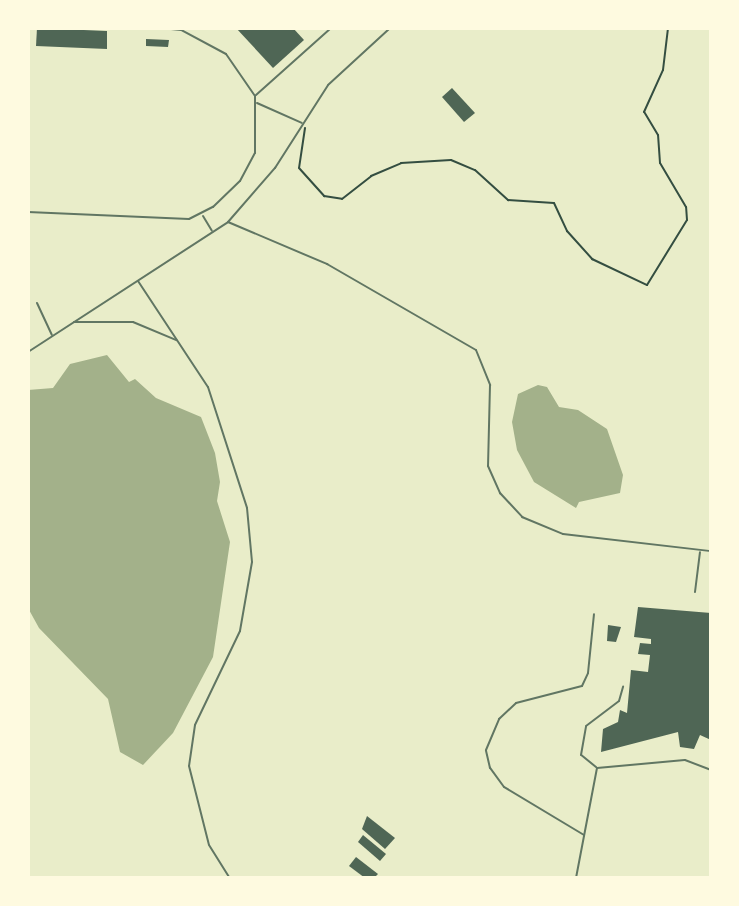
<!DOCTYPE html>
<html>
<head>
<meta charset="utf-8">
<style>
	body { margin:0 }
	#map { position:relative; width:739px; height:906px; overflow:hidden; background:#e9edc9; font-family:Mulish,sans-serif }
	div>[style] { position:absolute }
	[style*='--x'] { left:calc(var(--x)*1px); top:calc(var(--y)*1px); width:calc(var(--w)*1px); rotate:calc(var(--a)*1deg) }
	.water>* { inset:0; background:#a3b18a }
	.building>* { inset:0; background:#4f6655 }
	.path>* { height:2px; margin:-1px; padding:0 1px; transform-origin:1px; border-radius:1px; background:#344e41 }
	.service>* { height:2px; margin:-1px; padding:0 1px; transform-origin:1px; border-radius:1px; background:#617663 }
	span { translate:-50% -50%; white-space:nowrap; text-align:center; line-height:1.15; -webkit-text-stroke:8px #fefae0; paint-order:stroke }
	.frame { position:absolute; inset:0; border:30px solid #fefae0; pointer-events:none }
</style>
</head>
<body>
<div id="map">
	<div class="water">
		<i style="clip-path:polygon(107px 355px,129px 382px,135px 379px,156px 398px,201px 417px,215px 453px,220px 482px,217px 501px,230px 542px,213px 657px,173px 733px,143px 765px,120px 752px,108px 699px,39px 628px,28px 608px,28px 390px,53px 388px,70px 364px)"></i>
		<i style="clip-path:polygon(538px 385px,547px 387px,559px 407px,578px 410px,607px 429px,623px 475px,620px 493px,579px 502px,576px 508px,534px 482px,517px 450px,512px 422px,518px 394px)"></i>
	</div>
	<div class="building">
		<i style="clip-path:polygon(37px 28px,107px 31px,107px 49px,36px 46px)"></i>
		<i style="clip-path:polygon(236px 28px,293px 28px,304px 40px,273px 68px)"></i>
		<i style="clip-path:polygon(146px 39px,169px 40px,168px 47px,146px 46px)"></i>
		<i style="clip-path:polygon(452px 88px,475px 113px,464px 122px,442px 97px)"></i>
		<i style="clip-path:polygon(638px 607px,711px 613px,711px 740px,700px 735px,694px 749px,680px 747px,678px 732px,601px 752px,603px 729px,618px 722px,620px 710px,627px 713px,631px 670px,648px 672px,650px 655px,638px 654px,640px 643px,651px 644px,651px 639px,634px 637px)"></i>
		<i style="clip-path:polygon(608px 625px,621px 627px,616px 642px,607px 641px)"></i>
		<i style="clip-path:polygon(367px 816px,395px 838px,385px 849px,362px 829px)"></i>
		<i style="clip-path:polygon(363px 835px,386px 854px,380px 861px,358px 842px)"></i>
		<i style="clip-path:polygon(356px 857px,378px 874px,374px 878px,365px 878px,349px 866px)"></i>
	</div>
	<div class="path">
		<i style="--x:305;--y:128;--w:40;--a:98.5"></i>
		<i style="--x:299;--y:168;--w:38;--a:48"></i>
		<i style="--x:324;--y:196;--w:18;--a:9"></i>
		<i style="--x:342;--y:199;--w:37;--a:-38"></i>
		<i style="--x:371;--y:176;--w:33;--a:-23"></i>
		<i style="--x:401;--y:163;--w:50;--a:-3.4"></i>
		<i style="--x:451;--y:160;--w:26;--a:23"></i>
		<i style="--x:475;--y:170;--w:45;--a:42.3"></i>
		<i style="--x:508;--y:200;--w:46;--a:3.7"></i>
		<i style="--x:554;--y:203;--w:31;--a:65"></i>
		<i style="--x:567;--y:231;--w:38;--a:48"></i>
		<i style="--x:592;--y:259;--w:61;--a:25.3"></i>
		<i style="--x:647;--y:285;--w:76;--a:-58.4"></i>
		<i style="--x:687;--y:220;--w:13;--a:-94"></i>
		<i style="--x:686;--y:207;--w:51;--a:-120.6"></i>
		<i style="--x:660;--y:163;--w:28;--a:-94"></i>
		<i style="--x:658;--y:135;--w:27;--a:-121"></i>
		<i style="--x:644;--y:112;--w:46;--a:-65.7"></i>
		<i style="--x:663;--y:70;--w:42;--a:-83.2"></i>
	</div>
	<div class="service">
		<i style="--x:256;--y:95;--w:101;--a:-41.8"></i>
		<i style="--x:257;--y:103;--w:49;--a:24"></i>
		<i style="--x:28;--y:212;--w:161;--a:2.5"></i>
		<i style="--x:189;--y:219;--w:27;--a:-27"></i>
		<i style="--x:213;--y:207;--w:37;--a:-44"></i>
		<i style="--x:240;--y:181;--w:32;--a:-62"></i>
		<i style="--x:255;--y:153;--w:57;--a:-90"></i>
		<i style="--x:255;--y:96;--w:51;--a:-124.6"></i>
		<i style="--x:226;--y:54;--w:51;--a:-151.9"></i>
		<i style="--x:181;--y:30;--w:20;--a:-174"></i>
		<i style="--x:203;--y:216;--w:17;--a:59"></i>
		<i style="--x:228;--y:222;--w:108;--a:23"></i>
		<i style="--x:327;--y:264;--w:172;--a:30"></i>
		<i style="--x:476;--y:350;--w:38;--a:68"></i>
		<i style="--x:490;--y:385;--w:81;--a:91.4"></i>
		<i style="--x:488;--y:466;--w:30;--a:66"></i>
		<i style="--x:500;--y:493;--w:33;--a:47"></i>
		<i style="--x:522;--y:517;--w:44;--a:22.5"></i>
		<i style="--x:563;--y:534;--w:149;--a:6.6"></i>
		<i style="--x:138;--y:281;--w:127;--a:56.6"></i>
		<i style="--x:208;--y:387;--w:127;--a:72.1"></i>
		<i style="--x:247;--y:508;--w:54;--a:84.7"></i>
		<i style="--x:252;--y:562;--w:70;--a:99.9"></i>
		<i style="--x:240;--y:631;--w:104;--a:115.6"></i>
		<i style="--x:195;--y:725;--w:41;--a:98.3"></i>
		<i style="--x:189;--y:766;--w:81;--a:75.8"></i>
		<i style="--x:209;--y:845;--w:39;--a:58"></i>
		<i style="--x:37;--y:303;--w:35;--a:65"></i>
		<i style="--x:74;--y:322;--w:59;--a:0"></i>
		<i style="--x:133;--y:322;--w:47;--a:22.7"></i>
		<i style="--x:28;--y:352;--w:239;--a:-33"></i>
		<i style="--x:228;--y:222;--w:72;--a:-49"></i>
		<i style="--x:275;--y:168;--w:98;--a:-57.4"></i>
		<i style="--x:328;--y:85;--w:84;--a:-42.6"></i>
		<i style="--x:695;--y:592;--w:40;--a:-82.9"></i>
		<i style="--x:596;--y:767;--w:19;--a:-141"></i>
		<i style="--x:581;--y:755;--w:29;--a:-80"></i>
		<i style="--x:586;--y:726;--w:41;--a:-37.1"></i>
		<i style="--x:619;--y:701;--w:15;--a:-74"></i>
		<i style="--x:584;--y:835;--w:93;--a:-149"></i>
		<i style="--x:504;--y:787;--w:24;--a:-126"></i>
		<i style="--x:490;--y:768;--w:18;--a:-103"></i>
		<i style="--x:486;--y:750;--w:34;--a:-67"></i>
		<i style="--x:499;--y:719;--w:23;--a:-43"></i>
		<i style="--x:516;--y:703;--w:68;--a:-14.4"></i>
		<i style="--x:582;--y:686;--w:14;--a:-65"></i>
		<i style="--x:588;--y:673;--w:59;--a:-84.2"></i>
		<i style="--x:576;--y:878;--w:112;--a:-79.2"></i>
		<i style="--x:597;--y:768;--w:88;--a:-5.2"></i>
		<i style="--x:685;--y:760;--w:28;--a:21"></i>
	</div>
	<div class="frame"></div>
</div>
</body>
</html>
